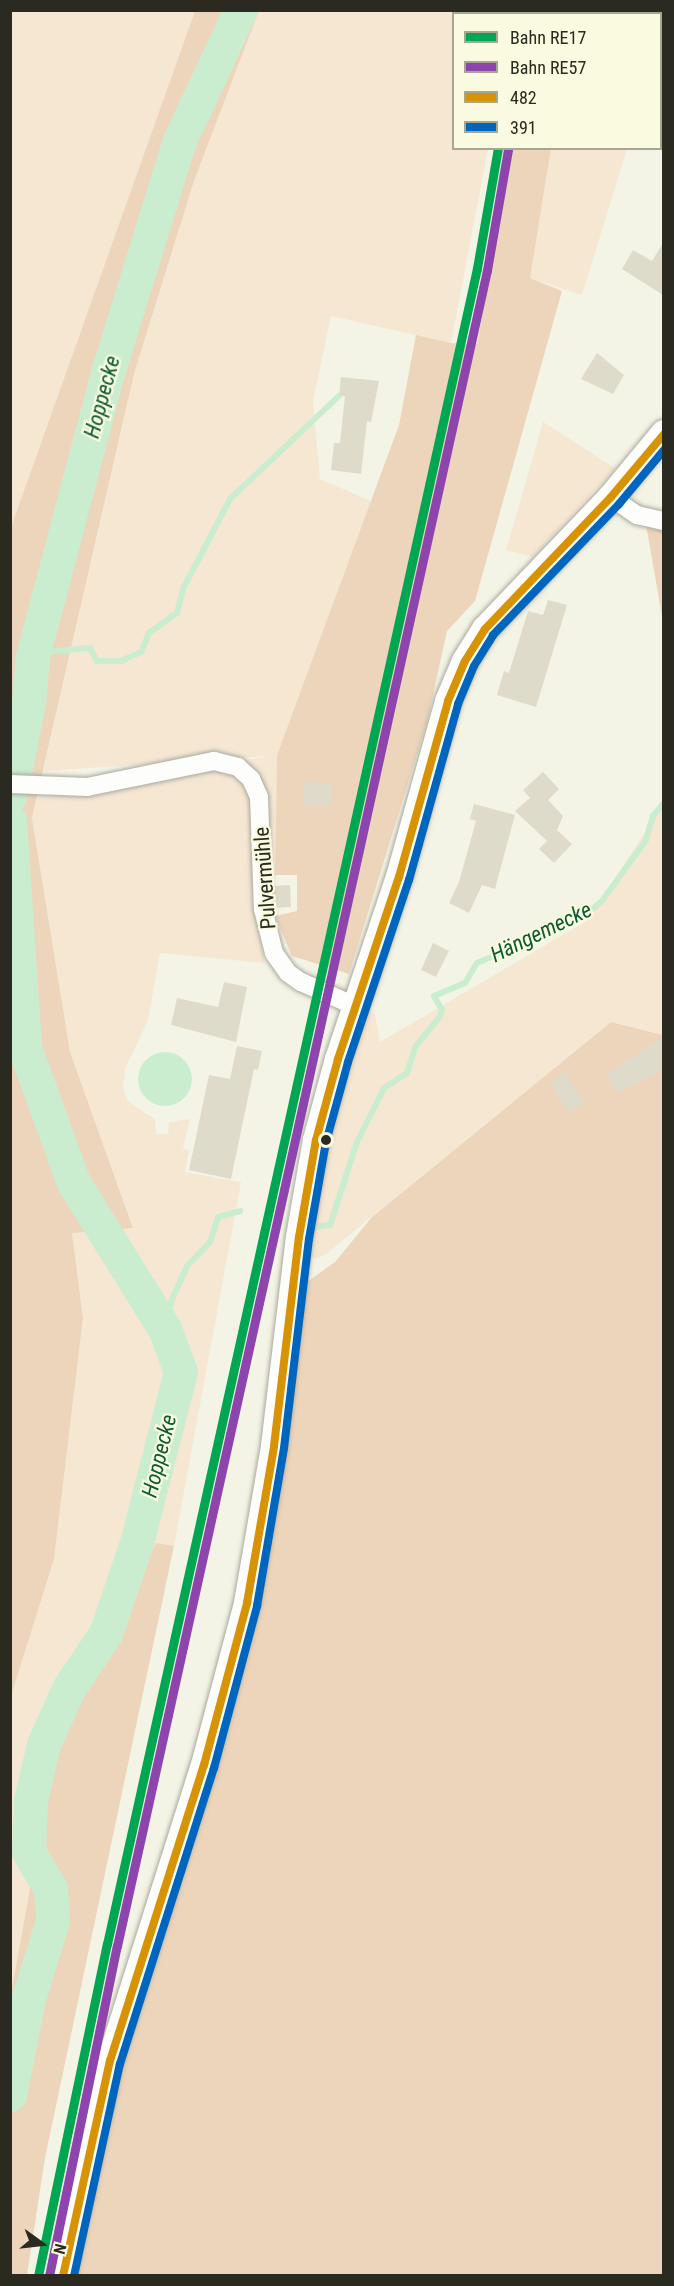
<!DOCTYPE html>
<html>
<head>
<meta charset="utf-8">
<style>
	body { margin:0 }
	#map { position:relative; width:674px; height:2286px; overflow:hidden; background:#f3f4e5; font-family:"Roboto Condensed",sans-serif }
	div>[style] { position:absolute }
	[style*='--x'] { left:calc(var(--x)*1px); top:calc(var(--y)*1px); width:calc(var(--w)*1px); rotate:calc(var(--a)*1deg) }
	.green>* { inset:0; background:#f6e7d3 }
	.forest>* { inset:0; background:#edd5bb }
	.water>* { inset:0; background:#caedd0 }
	.round { border-radius:50% }
	.stream>* { height:6px; margin:-3px; padding:0 3px; transform-origin:3px; border-radius:3px; background:#caedd0 }
	.river>* { height:34px; margin:-17px; padding:0 17px; transform-origin:17px; border-radius:17px; background:#caedd0 }
	.building>* { inset:0; background:#dfdbcb }
	.roads { filter:drop-shadow(0 0 2px #a9a99e) drop-shadow(0 0 2px #a9a99e) }
	.minor>* { height:18px; margin:-9px; padding:0 9px; transform-origin:9px; border-radius:9px; background:#fdfdfb }
	.secondary>* { height:26px; margin:-13px; padding:0 13px; transform-origin:13px; border-radius:13px; background:#fdfdfb }
	.bus-1>* { height:8px; margin:-4px; padding:0 4px; transform-origin:4px; border-radius:4px; background:#d89305 }
	.bus-2>* { height:8px; margin:-4px; padding:0 4px; transform-origin:4px; border-radius:4px; background:#0065bd }
	.rail-1>* { height:9px; margin:-4.5px; padding:0 4.5px; transform-origin:4.5px; border-radius:4.5px; background:#00a651 }
	.rail-2>* { height:9px; margin:-4.5px; padding:0 4.5px; transform-origin:4.5px; border-radius:4.5px; background:#8e44ad }
	.dots>* { width:16px; height:16px; translate:-50% -50%; box-sizing:border-box; border:3px solid #f9fadf; border-radius:50% }
	span { translate:-50% -50%; white-space:nowrap; text-align:center; line-height:1.15; -webkit-text-stroke:4.5px #f9fadf; paint-order:stroke }
	.street-label { font-size:21px; color:#2a2a20 }
	.water-label { font-size:22px; color:#0a5b31; font-style:italic }
	.frame { position:absolute; inset:0; border:12px solid #2a2a20; pointer-events:none }
	.legend { position:absolute; left:452px; top:12px; width:210px; height:138px; box-sizing:border-box; background:#f9fadf; border:2px solid #a6a793; margin:0; padding:8px 10px; list-style:none; font-size:18px; color:#2a2a20 }
	.legend li { display:flex; align-items:center; gap:12px; height:30px }
	.legend b { width:30px; border:2px solid #a6a793 }
	.north { position:absolute; left:12px; top:2214px; width:60px; height:60px; -webkit-text-stroke:4px #f9fadf; paint-order:stroke; rotate:105deg; font-size:16px; font-weight:700; line-height:24px; text-align:center; color:#2a2a20 }
	.north::after { content:''; display:block; margin:auto; width:21px; height:27px; background:#2a2a20; clip-path:polygon(50% 0,100% 100%,50% 72%,0 100%) }
</style>
</head>
<body>
<div id="map">
	<div class="green">
		<i style="clip-path:polygon(11px 11px,195px 11px,11px 527px)"></i>
		<i style="clip-path:polygon(259px 11px,502px 11px,454px 14px,454px 148px,488px 149px,487px 154px,451px 343px,331px 316px,313px 401px,320px 479px,371px 501px,277px 755px,275px 875px,252px 900px,265px 963px,160px 953px,148px 1020px,125px 1069px,123px 1088px,128px 1101px,155px 1120px,156px 1134px,168px 1134px,169px 1122px,190px 1119px,183px 1148px,189px 1150px,185px 1172px,241px 1182px,174px 1546px,156px 1543px,11px 1994px,11px 1696px,54px 1558px,83px 1318px,72px 1232px,133px 1227px,70px 1052px,32px 818px,37px 798px,269px 756px,43px 771px,134px 374px,194px 181px)"></i>
		<i style="clip-path:polygon(551px 149px,627px 149px,582px 295px,530px 278px)"></i>
		<i style="clip-path:polygon(543px 422px,615px 468px,533px 557px,506px 550px)"></i>
		<i style="clip-path:polygon(663px 803px,663px 1035px,611px 1022px,326px 1254px,315px 1259px,303px 1249px,363px 1005px,375px 1014px,380px 1042px,590px 919px)"></i>
	</div>
	<div class="forest">
		<i style="clip-path:polygon(195px 11px,259px 11px,194px 181px,134px 374px,32px 818px,70px 1052px,133px 1228px,72px 1233px,83px 1318px,54px 1559px,11px 1696px,11px 527px)"></i>
		<i style="clip-path:polygon(526px 11px,663px 11px,663px 26px,660px 14px,526px 13px)"></i>
		<i style="clip-path:polygon(513px 149px,551px 149px,530px 278px,562px 291px,475px 601px,447px 631px,427px 722px,349px 974px,292px 956px,275px 916px,297px 911px,297px 875px,275px 875px,277px 755px,399px 425px,416px 335px,451px 343px,477px 344px)"></i>
		<i style="clip-path:polygon(663px 511px,663px 622px,644px 513px)"></i>
		<i style="clip-path:polygon(611px 1022px,663px 1035px,663px 2275px,63px 2276px,204px 1765px,300px 1287px,335px 1262px,372px 1217px)"></i>
		<i style="clip-path:polygon(156px 1543px,174px 1546px,45px 2158px,27px 2275px,11px 2275px,11px 1994px,53px 1762px)"></i>
	</div>
	<div class="water">
		<i class="round" style="left:138px;top:1052px;width:54px;height:54px"></i>
	</div>
	<div class="stream">
		<i style="--x:533;--y:14;--w:4;--a:-90"></i>
		<i style="--x:457;--y:402;--w:158;--a:-77.6"></i>
		<i style="--x:491;--y:248;--w:101;--a:-81.5"></i>
		<i style="--x:34;--y:653;--w:56;--a:-5.1"></i>
		<i style="--x:90;--y:648;--w:15;--a:62"></i>
		<i style="--x:97;--y:661;--w:24;--a:0"></i>
		<i style="--x:121;--y:661;--w:22;--a:-24"></i>
		<i style="--x:141;--y:652;--w:21;--a:-67"></i>
		<i style="--x:149;--y:633;--w:34;--a:-36"></i>
		<i style="--x:177;--y:613;--w:25;--a:-76"></i>
		<i style="--x:183;--y:589;--w:102;--a:-62.4"></i>
		<i style="--x:230;--y:499;--w:150;--a:-43.4"></i>
		<i style="--x:319;--y:1226;--w:11;--a:-5"></i>
		<i style="--x:330;--y:1225;--w:87;--a:-72"></i>
		<i style="--x:357;--y:1142;--w:60;--a:-63.4"></i>
		<i style="--x:384;--y:1088;--w:27;--a:-33"></i>
		<i style="--x:407;--y:1073;--w:28;--a:-72"></i>
		<i style="--x:416;--y:1046;--w:38;--a:-51"></i>
		<i style="--x:440;--y:1016;--w:6;--a:-72"></i>
		<i style="--x:442;--y:1010;--w:16;--a:-120"></i>
		<i style="--x:434;--y:996;--w:34;--a:-23"></i>
		<i style="--x:465;--y:983;--w:23;--a:-59"></i>
		<i style="--x:477;--y:963;--w:49;--a:-22.9"></i>
		<i style="--x:522;--y:944;--w:46;--a:-31.6"></i>
		<i style="--x:561;--y:920;--w:29;--a:-16"></i>
		<i style="--x:589;--y:912;--w:17;--a:-40"></i>
		<i style="--x:602;--y:901;--w:75;--a:-54.2"></i>
		<i style="--x:646;--y:840;--w:25;--a:-74"></i>
		<i style="--x:653;--y:816;--w:17;--a:-50"></i>
		<i style="--x:165;--y:1329;--w:28;--a:-77"></i>
		<i style="--x:171;--y:1302;--w:39;--a:-66"></i>
		<i style="--x:187;--y:1266;--w:33;--a:-46"></i>
		<i style="--x:210;--y:1242;--w:26;--a:-72"></i>
		<i style="--x:218;--y:1217;--w:23;--a:-15"></i>
	</div>
	<div class="river">
		<i style="--x:10;--y:797;--w:96;--a:-78.6"></i>
		<i style="--x:29;--y:703;--w:46;--a:-85"></i>
		<i style="--x:33;--y:657;--w:297;--a:-75.2"></i>
		<i style="--x:109;--y:370;--w:240;--a:-72.8"></i>
		<i style="--x:180;--y:141;--w:145;--a:-65"></i>
		<i style="--x:10;--y:821;--w:227;--a:86.2"></i>
		<i style="--x:25;--y:1048;--w:144;--a:70.1"></i>
		<i style="--x:74;--y:1183;--w:172;--a:58.1"></i>
		<i style="--x:165;--y:1329;--w:46;--a:69.6"></i>
		<i style="--x:181;--y:1372;--w:177;--a:104.4"></i>
		<i style="--x:137;--y:1543;--w:96;--a:108.8"></i>
		<i style="--x:106;--y:1634;--w:66;--a:123.9"></i>
		<i style="--x:69;--y:1689;--w:61;--a:114.1"></i>
		<i style="--x:44;--y:1745;--w:57;--a:103.1"></i>
		<i style="--x:31;--y:1801;--w:51;--a:92.2"></i>
		<i style="--x:29;--y:1852;--w:43;--a:59.3"></i>
		<i style="--x:51;--y:1889;--w:32;--a:86"></i>
		<i style="--x:53;--y:1921;--w:82;--a:107.1"></i>
		<i style="--x:29;--y:1999;--w:98;--a:101.2"></i>
	</div>
	<div class="building">
		<i style="clip-path:polygon(663px 243px,663px 295px,622px 269px,633px 250px,652px 261px)"></i>
		<i style="clip-path:polygon(597px 353px,624px 375px,613px 394px,581px 379px)"></i>
		<i style="clip-path:polygon(341px 377px,379px 381px,371px 422px,367px 421px,361px 474px,331px 470px,334px 443px,340px 443px,345px 396px,339px 396px)"></i>
		<i style="clip-path:polygon(548px 600px,567px 605px,536px 707px,497px 695px,504px 671px,509px 673px,528px 611px,543px 615px)"></i>
		<i style="clip-path:polygon(543px 772px,559px 789px,548px 800px,563px 816px,557px 830px,572px 844px,554px 863px,539px 849px,547px 841px,515px 811px,530px 798px,523px 790px)"></i>
		<i style="clip-path:polygon(304px 782px,332px 783px,331px 806px,302px 806px)"></i>
		<i style="clip-path:polygon(474px 804px,515px 815px,495px 889px,482px 885px,469px 913px,449px 903px,459px 882px,476px 821px,470px 819px)"></i>
		<i style="clip-path:polygon(290px 885px,291px 907px,274px 908px,273px 886px)"></i>
		<i style="clip-path:polygon(433px 943px,449px 951px,436px 977px,421px 970px)"></i>
		<i style="clip-path:polygon(224px 982px,247px 987px,236px 1042px,171px 1025px,177px 998px,218px 1007px)"></i>
		<i style="clip-path:polygon(663px 1037px,663px 1070px,618px 1093px,606px 1075px)"></i>
		<i style="clip-path:polygon(237px 1046px,262px 1051px,258px 1070px,254px 1069px,231px 1179px,189px 1170px,209px 1075px,230px 1079px)"></i>
		<i style="clip-path:polygon(564px 1072px,584px 1103px,569px 1112px,550px 1083px)"></i>
	</div>
	<div class="roads">
		<div class="minor">
			<i style="--x:611;--y:497;--w:32;--a:35"></i>
			<i style="--x:637;--y:515;--w:28;--a:13"></i>
			<i style="--x:10;--y:784;--w:77;--a:2.2"></i>
			<i style="--x:87;--y:787;--w:130;--a:-11.6"></i>
			<i style="--x:214;--y:761;--w:25;--a:14"></i>
			<i style="--x:238;--y:767;--w:18;--a:43"></i>
			<i style="--x:251;--y:779;--w:20;--a:66"></i>
			<i style="--x:259;--y:797;--w:112;--a:88"></i>
			<i style="--x:263;--y:909;--w:45;--a:76"></i>
			<i style="--x:274;--y:953;--w:24;--a:55"></i>
			<i style="--x:288;--y:973;--w:16;--a:35"></i>
			<i style="--x:301;--y:982;--w:59;--a:24"></i>
		</div>
		<div class="secondary">
			<i style="--x:63;--y:2276;--w:220;--a:-77.7"></i>
			<i style="--x:110;--y:2061;--w:311;--a:-72.4"></i>
			<i style="--x:204;--y:1765;--w:168;--a:-75.1"></i>
			<i style="--x:247;--y:1603;--w:159;--a:-80.2"></i>
			<i style="--x:274;--y:1446;--w:210;--a:-83.2"></i>
			<i style="--x:299;--y:1237;--w:98;--a:-80.1"></i>
			<i style="--x:316;--y:1140;--w:84;--a:-74.8"></i>
			<i style="--x:338;--y:1059;--w:192;--a:-71.5"></i>
			<i style="--x:399;--y:877;--w:183;--a:-74.4"></i>
			<i style="--x:448;--y:701;--w:43;--a:-67"></i>
			<i style="--x:465;--y:661;--w:38;--a:-58"></i>
			<i style="--x:485;--y:629;--w:182;--a:-46.3"></i>
			<i style="--x:611;--y:497;--w:83;--a:-50.4"></i>
		</div>
	</div>
	<div class="bus-1">
		<i style="--x:63;--y:2276;--w:220;--a:-77.7"></i>
		<i style="--x:110;--y:2061;--w:311;--a:-72.4"></i>
		<i style="--x:204;--y:1765;--w:168;--a:-75.1"></i>
		<i style="--x:247;--y:1603;--w:159;--a:-80.2"></i>
		<i style="--x:274;--y:1446;--w:210;--a:-83.2"></i>
		<i style="--x:299;--y:1237;--w:98;--a:-80.1"></i>
		<i style="--x:316;--y:1140;--w:84;--a:-74.8"></i>
		<i style="--x:338;--y:1059;--w:192;--a:-71.5"></i>
		<i style="--x:399;--y:877;--w:183;--a:-74.4"></i>
		<i style="--x:448;--y:701;--w:43;--a:-67"></i>
		<i style="--x:465;--y:661;--w:38;--a:-58"></i>
		<i style="--x:485;--y:629;--w:182;--a:-46.3"></i>
		<i style="--x:611;--y:497;--w:82;--a:-49.9"></i>
	</div>
	<div class="bus-2">
		<i style="--x:74;--y:2276;--w:217;--a:-77.8"></i>
		<i style="--x:120;--y:2064;--w:311;--a:-72.4"></i>
		<i style="--x:214;--y:1768;--w:168;--a:-75.1"></i>
		<i style="--x:257;--y:1606;--w:160;--a:-80.3"></i>
		<i style="--x:284;--y:1448;--w:210;--a:-83.2"></i>
		<i style="--x:309;--y:1239;--w:98;--a:-80.1"></i>
		<i style="--x:326;--y:1142;--w:83;--a:-74.6"></i>
		<i style="--x:348;--y:1062;--w:192;--a:-71.5"></i>
		<i style="--x:409;--y:880;--w:183;--a:-74.4"></i>
		<i style="--x:458;--y:704;--w:41;--a:-67.2"></i>
		<i style="--x:474;--y:666;--w:36;--a:-58"></i>
		<i style="--x:493;--y:635;--w:182;--a:-46.1"></i>
		<i style="--x:619;--y:504;--w:70;--a:-50.2"></i>
	</div>
	<div class="rail-1">
		<i style="--x:38;--y:2276;--w:339;--a:-78.3"></i>
		<i style="--x:107;--y:1944;--w:1716;--a:-77.55"></i>
		<i style="--x:477;--y:268;--w:122;--a:-80.1"></i>
	</div>
	<div class="rail-2">
		<i style="--x:49;--y:2276;--w:337;--a:-78.4"></i>
		<i style="--x:117;--y:1946;--w:1716;--a:-77.55"></i>
		<i style="--x:487;--y:270;--w:122;--a:-80.1"></i>
	</div>
	<div class="dots">
		<i style="left:326px;top:1140px;background:#2a2a20"></i>
	</div>
	<div class="street-label">
		<span style="left:265px;top:878px;rotate:-94deg">Pulvermühle</span>
	</div>
	<div class="water-label">
		<span style="left:102px;top:397px;rotate:-75deg">Hoppecke</span>
		<span style="left:541px;top:932px;rotate:-26deg">Hängemecke</span>
		<span style="left:159px;top:1456px;rotate:-76deg">Hoppecke</span>
	</div>
	<div class="frame"></div>
	<ul class="legend">
	<li><b style="height:8px;background:#00a651"></b>Bahn RE17</li>
	<li><b style="height:8px;background:#8e44ad"></b>Bahn RE57</li>
	<li><b style="height:8px;background:#d89305"></b>482</li>
	<li><b style="height:8px;background:#0065bd"></b>391</li>
	</ul>
	<div class="north">N</div>
</div>
</body>
</html>
